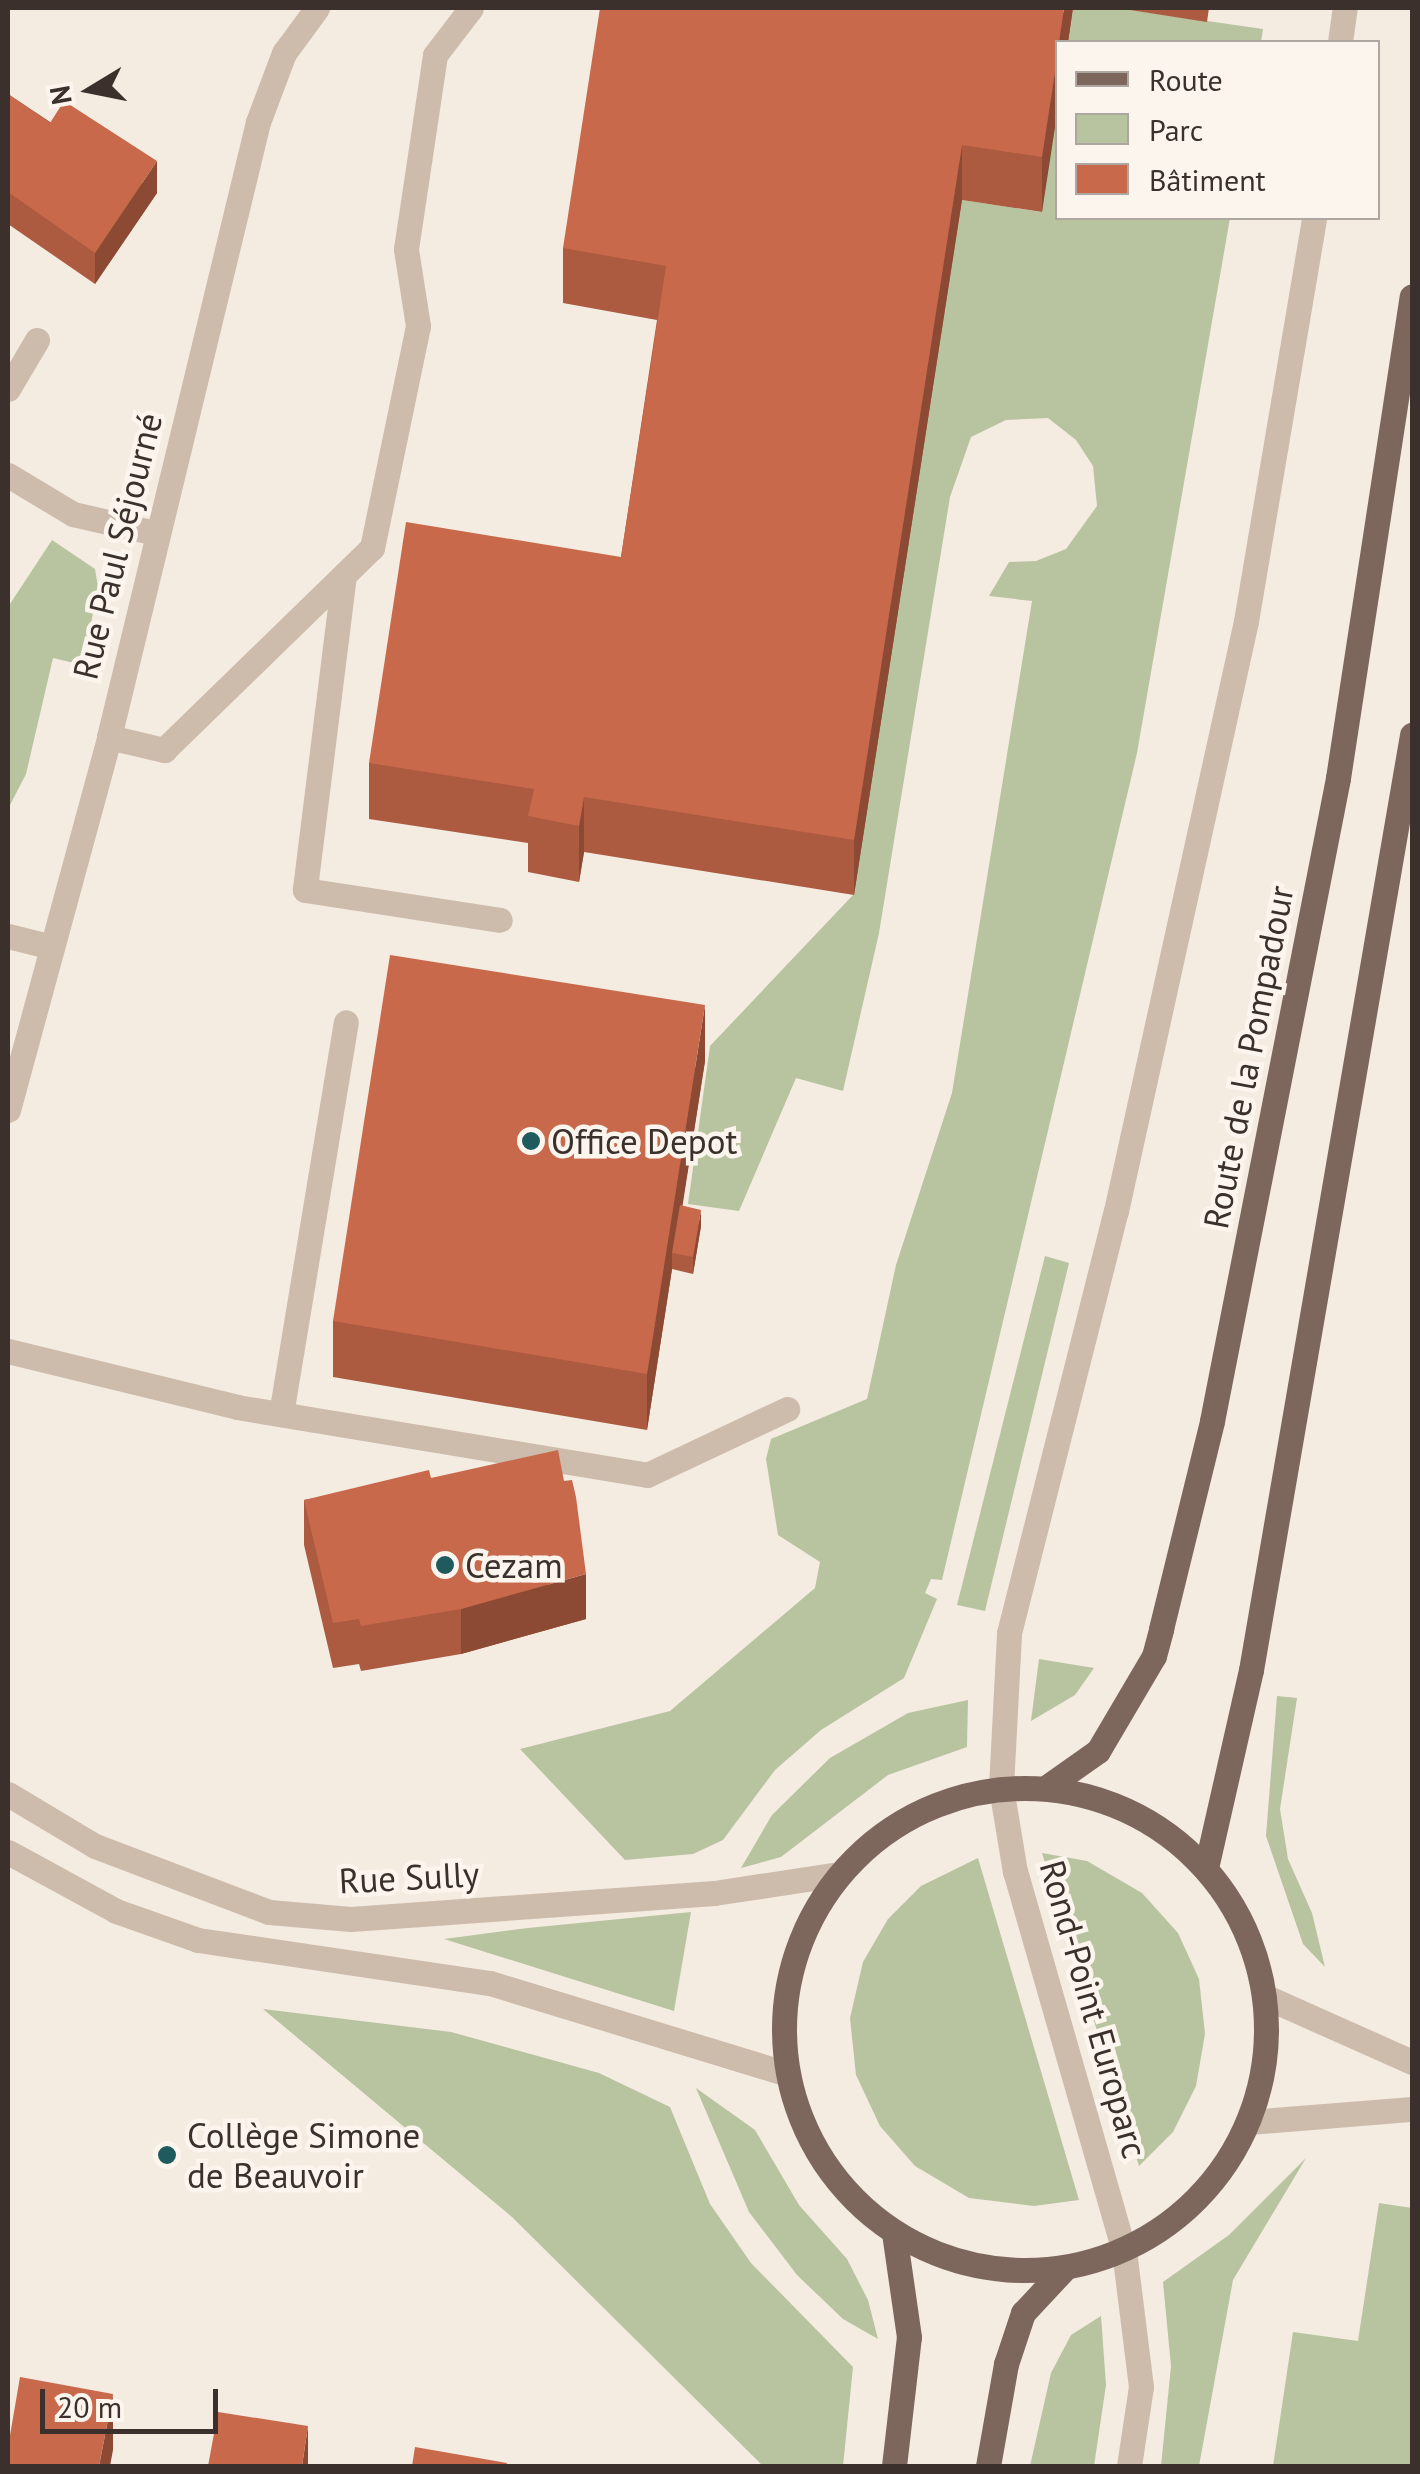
<!DOCTYPE html>
<html>
<head>
<meta charset="utf-8">
<style>
	body { margin:0 }
	#map { position:relative; width:1420px; height:2474px; overflow:hidden; background:#f4ebe1; font-family:"PT Sans",sans-serif }
	div>[style] { position:absolute }
	[style*='--x'] { left:calc(var(--x)*1px); top:calc(var(--y)*1px); width:calc(var(--w)*1px); rotate:calc(var(--a)*1deg) }
	.green>* { inset:0; background:#b8c4a0 }
	.service>* { height:25px; margin:-12.5px; padding:0 12.5px; transform-origin:12.5px; border-radius:12.5px; background:#cdbbac }
	.minor>* { height:25px; margin:-12.5px; padding:0 12.5px; transform-origin:12.5px; border-radius:12.5px; background:#cdbbac }
	.tertiary>* { height:25px; margin:-12.5px; padding:0 12.5px; transform-origin:12.5px; border-radius:12.5px; background:#cdbbac }
	.primary>* { height:25px; margin:-12.5px; padding:0 12.5px; transform-origin:12.5px; border-radius:12.5px; background:#7d675c }
	.primary>.ring { margin:-12.5px; padding:0; box-sizing:content-box; background:none; border:25px solid #7d675c; border-radius:50% }
	.wall>* { inset:0; background:#ac5a40 }
	.shaded-wall>* { inset:0; background:#8c4a34 }
	.building>* { inset:0; background:#c8694b }
	.dots>* { width:28px; height:28px; translate:-50% -50%; box-sizing:border-box; border:5px solid #fbf5ee; border-radius:50% }
	span { translate:-50% -50%; white-space:nowrap; text-align:center; line-height:1.15; -webkit-text-stroke:9px #fbf5ee; paint-order:stroke }
	.street-label { font-size:35px; color:#3b302b }
	.poi-label { font-size:35px; color:#3b302b }
	.left { translate:0 -50%; text-align:left }
	.frame { position:absolute; inset:0; border:10px solid #3b302b; pointer-events:none }
	.legend { position:absolute; left:1055px; top:40px; width:325px; height:180px; box-sizing:border-box; background:#fbf5ee; border:2px solid #aea6a0; margin:0; padding:12px 18px; list-style:none; font-size:30px; color:#3b302b }
	.legend li { display:flex; align-items:center; gap:20px; height:50px }
	.legend b { width:50px; border:2px solid #aea6a0 }
	.north { position:absolute; left:40px; top:40px; width:100px; height:100px; -webkit-text-stroke:8px #fbf5ee; paint-order:stroke; rotate:260deg; font-size:28px; font-weight:700; line-height:40px; text-align:center; color:#3b302b }
	.north::after { content:''; display:block; margin:auto; width:35px; height:45px; background:#3b302b; clip-path:polygon(50% 0,100% 100%,50% 72%,0 100%) }
	.scale { position:absolute; left:40px; top:2389px; width:178px; height:45px; box-sizing:border-box; border:5px solid #3b302b; border-top:0; padding-left:12px; font-size:30px; line-height:35px; white-space:nowrap; color:#3b302b; -webkit-text-stroke:8px #fbf5ee; paint-order:stroke }
</style>
</head>
<body>
<div id="map">
	<div class="green">
		<i style="clip-path:polygon(1073px 8px,1117px 8px,1263px 29px,1261px 42px,1067px 42px)"></i>
		<i style="clip-path:polygon(1057px 108px,1058px 218px,1230px 218px,1137px 753px,942px 1580px,931px 1579px,925px 1593px,937px 1599px,904px 1678px,821px 1730px,775px 1770px,723px 1840px,693px 1854px,625px 1860px,520px 1749px,670px 1711px,815px 1588px,820px 1562px,778px 1535px,766px 1459px,771px 1439px,867px 1399px,896px 1265px,952px 1093px,1032px 601px,989px 596px,1009px 562px,1036px 561px,1066px 549px,1097px 506px,1093px 466px,1076px 440px,1048px 418px,1006px 420px,971px 437px,950px 497px,879px 933px,843px 1091px,796px 1078px,739px 1211px,688px 1204px,710px 1046px,853px 895px,962px 200px,1041px 212px)"></i>
		<i style="clip-path:polygon(52px 540px,95px 569px,98px 587px,83px 665px,53px 658px,26px 774px,8px 809px,8px 607px)"></i>
		<i style="clip-path:polygon(1045px 1256px,1069px 1263px,985px 1611px,957px 1605px)"></i>
		<i style="clip-path:polygon(1039px 1659px,1094px 1668px,1075px 1695px,1031px 1721px)"></i>
		<i style="clip-path:polygon(1277px 1696px,1297px 1698px,1280px 1809px,1288px 1859px,1312px 1913px,1325px 1967px,1303px 1944px,1266px 1836px)"></i>
		<i style="clip-path:polygon(968px 1700px,967px 1747px,888px 1775px,781px 1857px,741px 1868px,772px 1815px,830px 1758px,908px 1713px)"></i>
		<i style="clip-path:polygon(1042px 1853px,1087px 1861px,1142px 1893px,1178px 1933px,1199px 1979px,1205px 2034px,1196px 2086px,1173px 2132px,1139px 2166px)"></i>
		<i style="clip-path:polygon(978px 1858px,1079px 2200px,1034px 2206px,969px 2198px,915px 2166px,880px 2126px,856px 2075px,850px 2018px,863px 1962px,888px 1919px,921px 1886px)"></i>
		<i style="clip-path:polygon(691px 1912px,674px 2011px,444px 1939px,528px 1928px)"></i>
		<i style="clip-path:polygon(263px 2009px,451px 2032px,599px 2073px,670px 2107px,710px 2204px,751px 2263px,853px 2367px,843px 2466px,763px 2466px,512px 2217px)"></i>
		<i style="clip-path:polygon(696px 2088px,755px 2130px,799px 2205px,847px 2259px,868px 2300px,878px 2339px,843px 2319px,797px 2275px,749px 2212px)"></i>
		<i style="clip-path:polygon(1306px 2158px,1233px 2280px,1199px 2466px,1161px 2466px,1171px 2366px,1163px 2282px,1229px 2235px)"></i>
		<i style="clip-path:polygon(1379px 2203px,1412px 2208px,1412px 2466px,1273px 2466px,1293px 2332px,1358px 2341px)"></i>
		<i style="clip-path:polygon(1101px 2316px,1106px 2385px,1094px 2466px,1030px 2466px,1051px 2373px,1071px 2335px)"></i>
	</div>
	<div class="service">
		<i style="--x:1340;--y:42;--w:34;--a:-82"></i>
		<i style="--x:8;--y:389;--w:57;--a:-59.4"></i>
		<i style="--x:344;--y:575;--w:317;--a:97.1"></i>
		<i style="--x:305;--y:890;--w:197;--a:8.7"></i>
		<i style="--x:109;--y:737;--w:57;--a:13.3"></i>
		<i style="--x:164;--y:750;--w:290;--a:-44.2"></i>
		<i style="--x:372;--y:548;--w:227;--a:-78.3"></i>
		<i style="--x:418;--y:326;--w:78;--a:-98.9"></i>
		<i style="--x:406;--y:249;--w:196;--a:-81.5"></i>
		<i style="--x:435;--y:55;--w:59;--a:-52.5"></i>
		<i style="--x:8;--y:1351;--w:236;--a:13.7"></i>
		<i style="--x:237;--y:1407;--w:416;--a:9.4"></i>
		<i style="--x:647;--y:1475;--w:155;--a:-25.2"></i>
		<i style="--x:281;--y:1414;--w:397;--a:-80.6"></i>
		<i style="--x:1129;--y:2466;--w:80;--a:-81.4"></i>
		<i style="--x:1141;--y:2387;--w:137;--a:-97.1"></i>
		<i style="--x:1124;--y:2251;--w:394;--a:-106"></i>
		<i style="--x:1015;--y:1872;--w:86;--a:-99.4"></i>
		<i style="--x:1001;--y:1787;--w:154;--a:-87"></i>
		<i style="--x:1009;--y:1633;--w:435;--a:-75.8"></i>
		<i style="--x:1116;--y:1211;--w:604;--a:-77.57"></i>
		<i style="--x:1246;--y:621;--w:409;--a:-80.4"></i>
	</div>
	<div class="minor">
		<i style="--x:8;--y:475;--w:76;--a:31"></i>
		<i style="--x:73;--y:514;--w:84;--a:13"></i>
		<i style="--x:8;--y:936;--w:45;--a:14"></i>
		<i style="--x:8;--y:1110;--w:386;--a:-74.8"></i>
		<i style="--x:109;--y:737;--w:633;--a:-76.38"></i>
		<i style="--x:258;--y:122;--w:74;--a:-69.4"></i>
		<i style="--x:284;--y:53;--w:56;--a:-53.7"></i>
		<i style="--x:1266;--y:1997;--w:160;--a:24"></i>
		<i style="--x:1249;--y:2122;--w:164;--a:-4.6"></i>
	</div>
	<div class="tertiary">
		<i style="--x:8;--y:1794;--w:101;--a:30.9"></i>
		<i style="--x:95;--y:1846;--w:186;--a:20.8"></i>
		<i style="--x:269;--y:1912;--w:82;--a:4.9"></i>
		<i style="--x:351;--y:1919;--w:364;--a:-4.1"></i>
		<i style="--x:714;--y:1893;--w:126;--a:-8.6"></i>
		<i style="--x:8;--y:1852;--w:123;--a:28.6"></i>
		<i style="--x:116;--y:1911;--w:87;--a:19.5"></i>
		<i style="--x:198;--y:1940;--w:295;--a:8.4"></i>
		<i style="--x:490;--y:1983;--w:312;--a:17"></i>
	</div>
	<div class="primary">
		<i style="--x:1047;--y:1787;--w:62;--a:-35.2"></i>
		<i style="--x:1098;--y:1751;--w:110;--a:-59.5"></i>
		<i style="--x:1154;--y:1656;--w:28;--a:-75"></i>
		<i style="--x:1161;--y:1629;--w:214;--a:-76.2"></i>
		<i style="--x:1212;--y:1421;--w:655;--a:-78.91"></i>
		<i style="--x:1338;--y:778;--w:487;--a:-81.3"></i>
		<i class="ring" style="left:784px;top:1788px;width:457px;height:457px"></i>
		<i style="--x:1206;--y:1868;--w:203;--a:-77.2"></i>
		<i style="--x:1251;--y:1670;--w:949;--a:-80.23"></i>
		<i style="--x:894;--y:2466;--w:130;--a:-83.4"></i>
		<i style="--x:909;--y:2337;--w:105;--a:-98.2"></i>
		<i style="--x:988;--y:2466;--w:104;--a:-80"></i>
		<i style="--x:1006;--y:2364;--w:54;--a:-71.6"></i>
		<i style="--x:1023;--y:2313;--w:60;--a:-47"></i>
	</div>
	<div class="wall">
		<i style="clip-path:polygon(1073px 8px,1068px 42px,1058px 42px,1042px 212px,962px 200px,854px 895px,584px 852px,579px 882px,528px 872px,528px 843px,369px 819px,369px 763px,621px 557px,657px 320px,563px 303px,563px 248px)"></i>
		<i style="clip-path:polygon(1117px 8px,1209px 8px,1207px 22px)"></i>
		<i style="clip-path:polygon(8px 94px,157px 193px,95px 284px,8px 224px)"></i>
		<i style="clip-path:polygon(705px 1061px,682px 1206px,701px 1226px,693px 1274px,672px 1269px,647px 1430px,333px 1377px,333px 1321px)"></i>
		<i style="clip-path:polygon(431px 1478px,586px 1619px,461px 1654px,361px 1671px,359px 1664px,333px 1668px,304px 1545px,304px 1500px)"></i>
	</div>
	<div class="shaded-wall">
		<i style="clip-path:polygon(1064px 8px,1073px 8px,1068px 42px,1059px 42px)"></i>
		<i style="clip-path:polygon(1058px 52px,1058px 108px,1042px 212px,1042px 157px)"></i>
		<i style="clip-path:polygon(962px 145px,962px 200px,854px 895px,854px 840px)"></i>
		<i style="clip-path:polygon(157px 161px,157px 193px,95px 284px,95px 253px)"></i>
		<i style="clip-path:polygon(584px 797px,584px 852px,579px 882px,579px 826px)"></i>
		<i style="clip-path:polygon(705px 1005px,705px 1061px,675px 1254px,672px 1253px,672px 1269px,647px 1430px,647px 1374px)"></i>
		<i style="clip-path:polygon(701px 1210px,701px 1226px,693px 1274px,693px 1257px)"></i>
		<i style="clip-path:polygon(586px 1574px,586px 1619px,461px 1654px,461px 1609px)"></i>
		<i style="clip-path:polygon(113px 2394px,113px 2450px,110px 2466px,99px 2466px)"></i>
		<i style="clip-path:polygon(308px 2426px,308px 2466px,302px 2466px)"></i>
	</div>
	<div class="building">
		<i style="clip-path:polygon(600px 8px,1064px 8px,1059px 42px,1058px 42px,1058px 52px,1042px 157px,962px 145px,854px 840px,584px 797px,579px 826px,528px 816px,534px 789px,369px 763px,406px 522px,621px 557px,666px 266px,563px 248px)"></i>
		<i style="clip-path:polygon(8px 94px,50px 123px,64px 101px,157px 161px,95px 253px,8px 192px)"></i>
		<i style="clip-path:polygon(390px 955px,705px 1005px,647px 1374px,333px 1321px)"></i>
		<i style="clip-path:polygon(680px 1205px,701px 1210px,693px 1257px,672px 1253px)"></i>
		<i style="clip-path:polygon(558px 1450px,564px 1481px,572px 1480px,576px 1497px,586px 1574px,461px 1609px,361px 1626px,359px 1619px,333px 1623px,304px 1500px,429px 1470px,431px 1478px)"></i>
		<i style="clip-path:polygon(20px 2377px,113px 2394px,99px 2466px,8px 2466px,8px 2447px)"></i>
		<i style="clip-path:polygon(218px 2412px,308px 2426px,302px 2466px,208px 2466px)"></i>
		<i style="clip-path:polygon(415px 2447px,507px 2463px,506px 2466px,412px 2466px)"></i>
	</div>
	<div class="dots">
		<i style="left:531px;top:1141px;background:#1f5a5e"></i>
		<i style="left:445px;top:1565px;background:#1f5a5e"></i>
		<i style="left:167px;top:2155px;background:#1f5a5e"></i>
	</div>
	<div class="street-label">
		<span style="left:117px;top:546px;rotate:-76deg">Rue Paul Séjourné</span>
		<span style="left:1248px;top:1057px;rotate:-79deg">Route de la Pompadour</span>
		<span style="left:409px;top:1877px;rotate:-3deg">Rue Sully</span>
		<span style="left:1094px;top:2009px;rotate:74deg">Rond-Point Europarc</span>
	</div>
	<div class="poi-label">
		<span class="left" style="left:551px;top:1141px">Office Depot</span>
		<span class="left" style="left:465px;top:1565px">Cezam</span>
		<span class="left" style="left:187px;top:2155px">Collège Simone<br>de Beauvoir</span>
	</div>
	<div class="frame"></div>
	<ul class="legend">
	<li><b style="height:12px;background:#7d675c"></b>Route</li>
	<li><b style="height:28px;background:#b8c4a0"></b>Parc</li>
	<li><b style="height:28px;background:#c8694b"></b>Bâtiment</li>
	</ul>
	<div class="north">N</div>
	<div class="scale">20 m</div>
</div>
</body>
</html>
